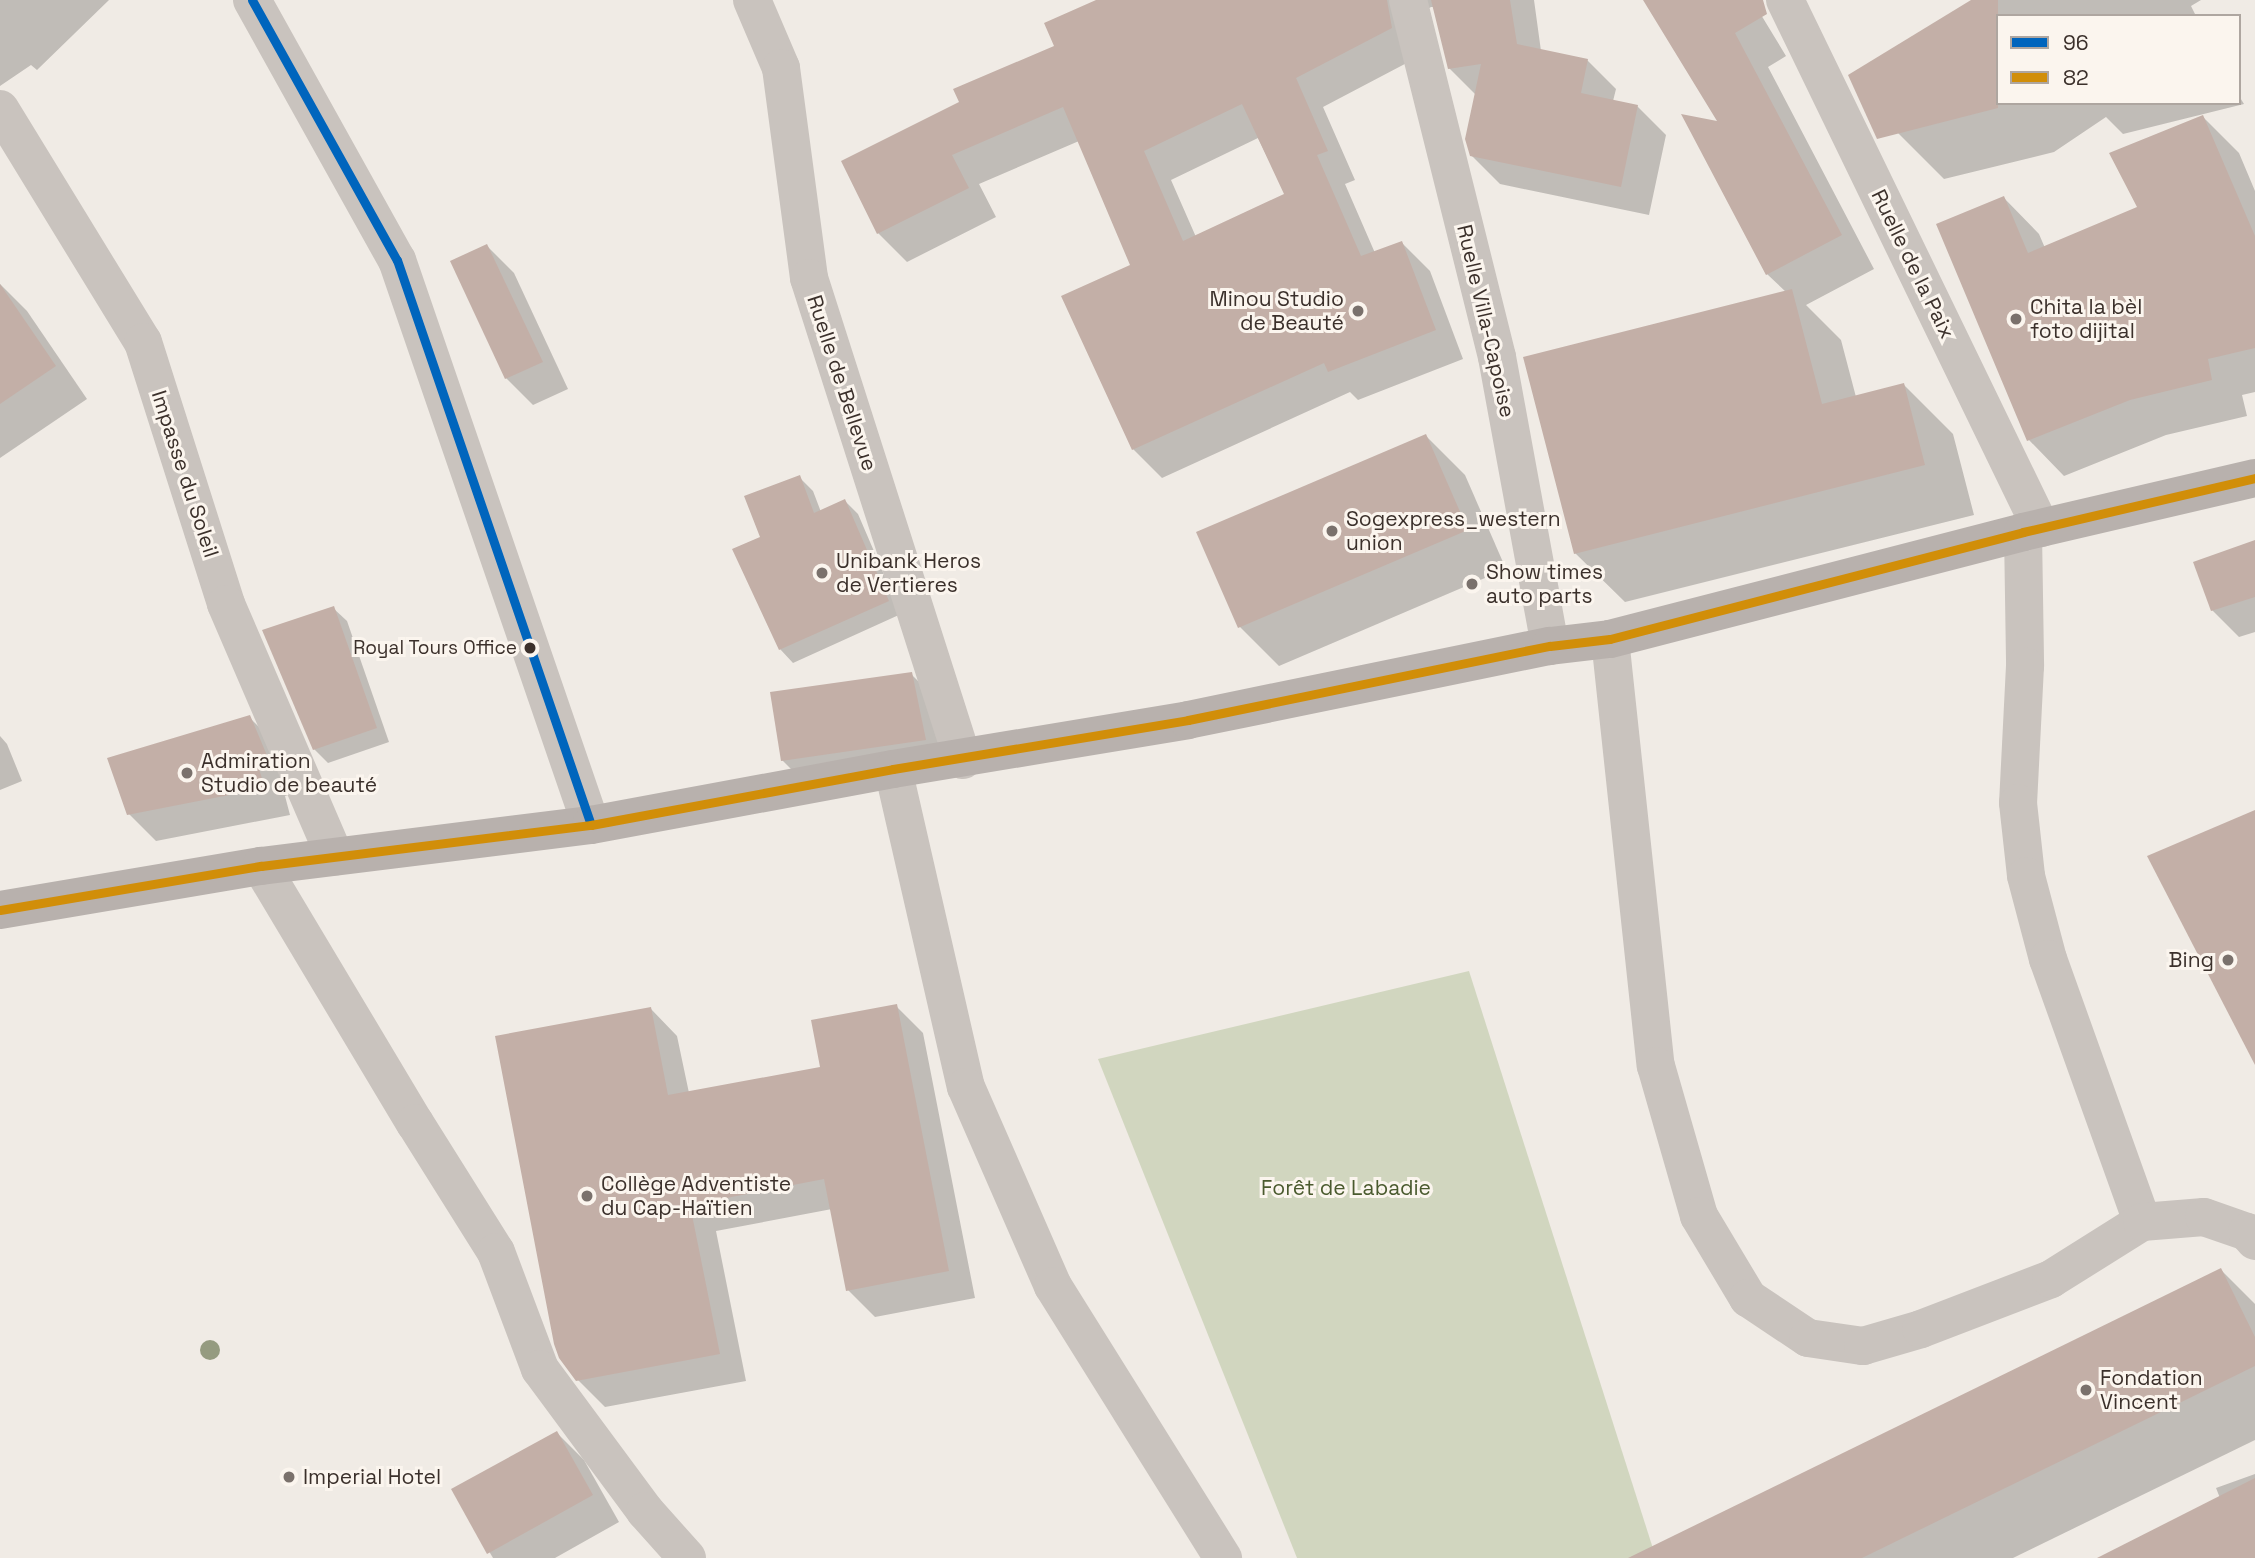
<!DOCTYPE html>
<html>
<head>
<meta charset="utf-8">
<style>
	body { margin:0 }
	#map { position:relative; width:2255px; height:1558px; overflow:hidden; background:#f0ebe5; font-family:"Space Grotesk",sans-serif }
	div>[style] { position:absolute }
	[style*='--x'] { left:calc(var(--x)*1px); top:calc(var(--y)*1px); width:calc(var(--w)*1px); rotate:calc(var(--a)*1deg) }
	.green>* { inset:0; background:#d1d6bf }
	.shadow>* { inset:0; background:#0003 }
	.building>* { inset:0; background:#c3afa7 }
	.minor>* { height:38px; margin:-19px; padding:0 19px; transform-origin:19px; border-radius:19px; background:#c9c3be }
	.major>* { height:38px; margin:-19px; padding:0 19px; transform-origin:19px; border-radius:19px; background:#b8b1ad }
	.bus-1>* { height:9px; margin:-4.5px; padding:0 4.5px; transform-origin:4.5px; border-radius:4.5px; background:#0065bd }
	.bus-2>* { height:9px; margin:-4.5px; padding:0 4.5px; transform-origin:4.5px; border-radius:4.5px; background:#d18e09 }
	.trees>* { width:20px; height:20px; margin:-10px; border-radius:50%; background:#959b80 }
	.dots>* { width:19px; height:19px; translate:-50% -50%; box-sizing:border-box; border:4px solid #fbf5ee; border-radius:50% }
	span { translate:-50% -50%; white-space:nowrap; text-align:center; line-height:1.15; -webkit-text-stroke:6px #fbf5ee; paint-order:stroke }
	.bus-label { font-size:19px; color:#3b302b }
	.right { translate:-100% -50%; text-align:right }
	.street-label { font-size:21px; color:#3b302b }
	.poi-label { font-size:21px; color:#3b302b }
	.left { translate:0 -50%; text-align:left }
	.park-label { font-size:21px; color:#4a5a2e }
	.legend { position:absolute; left:1996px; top:14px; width:245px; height:91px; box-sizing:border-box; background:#fbf5ee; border:2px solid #aea6a0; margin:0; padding:9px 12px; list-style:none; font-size:21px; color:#3b302b }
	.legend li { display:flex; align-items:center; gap:14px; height:35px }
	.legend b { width:35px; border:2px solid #aea6a0 }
</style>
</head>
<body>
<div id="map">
	<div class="green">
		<i style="clip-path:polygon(1469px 971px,1656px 1558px,1297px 1558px,1098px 1059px)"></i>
	</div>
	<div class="shadow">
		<i style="clip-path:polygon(0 0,109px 0,37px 70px,31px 65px,0 86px)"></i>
		<i style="clip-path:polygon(evenodd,1101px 0,1534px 0,1541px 51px,1587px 60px,1616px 89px,1613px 101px,1637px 106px,1666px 135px,1649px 215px,1500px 184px,1471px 155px,1476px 95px,1449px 68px,1434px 7px,1431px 7px,1421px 13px,1420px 56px,1323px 107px,1355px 180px,1345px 184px,1375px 253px,1402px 243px,1430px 271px,1463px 359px,1358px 400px,1350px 392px,1162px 478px,1133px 449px,1132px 266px,1079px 141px,979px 184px,996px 217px,907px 262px,878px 233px,961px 103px,1057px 47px,1101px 0,1258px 138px,1286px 195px,1196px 237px,1171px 180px,1258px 138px)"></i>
		<i style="clip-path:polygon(1645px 0,1752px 0,1786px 56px,1768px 67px,1874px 269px,1806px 305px,1841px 340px,1856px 397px,1904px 385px,1953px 434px,1974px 515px,1625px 602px,1575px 553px,1786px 292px,1767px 274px,1721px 124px)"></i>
		<i style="clip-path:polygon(1975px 0,2201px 0,2191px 6px,2196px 16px,1998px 16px,1998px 103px,2239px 103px,2239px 96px,2244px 104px,2123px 134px,2106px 117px,2054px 152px,1944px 179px,1898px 133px)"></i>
		<i style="clip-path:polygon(2203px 117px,2239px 153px,2255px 191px,2255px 392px,2242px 395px,2247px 416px,2166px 435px,2064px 476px,2029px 440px,1938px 225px,2004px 198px,2039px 234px,2045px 248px,2139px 208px)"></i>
		<i style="clip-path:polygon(487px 246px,514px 273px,568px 389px,533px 405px,506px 378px)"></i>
		<i style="clip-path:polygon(0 284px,27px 311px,87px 399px,0 458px)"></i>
		<i style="clip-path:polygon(1426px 436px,1465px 475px,1506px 569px,1279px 666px,1240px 627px,1199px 533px)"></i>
		<i style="clip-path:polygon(800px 478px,813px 491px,821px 512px,845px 501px,858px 514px,901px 614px,793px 663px,780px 649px)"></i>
		<i style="clip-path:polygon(2255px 542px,2255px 632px,2239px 637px,2212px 610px)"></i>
		<i style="clip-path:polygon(333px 608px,347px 621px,389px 742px,328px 763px,314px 749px)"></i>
		<i style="clip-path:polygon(911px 674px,938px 701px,952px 766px,809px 787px,782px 760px)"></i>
		<i style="clip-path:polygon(249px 717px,276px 744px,297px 792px,285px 796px,290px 815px,156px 841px,129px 814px)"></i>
		<i style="clip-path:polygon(0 736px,7px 744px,22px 781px,0 790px)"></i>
		<i style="clip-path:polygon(896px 1006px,923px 1033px,975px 1298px,875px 1317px,848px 1290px,832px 1209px,716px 1231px,746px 1381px,605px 1407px,578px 1380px,651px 1009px,677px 1036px,689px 1093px,822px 1068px)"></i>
		<i style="clip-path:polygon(2221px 1270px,2255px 1304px,2255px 1440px,2013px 1558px,1632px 1558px)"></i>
		<i style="clip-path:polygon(557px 1433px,584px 1460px,619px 1522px,555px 1558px,493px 1558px,453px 1490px)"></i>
		<i style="clip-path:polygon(2255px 1474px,2255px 1558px,2112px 1558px,2220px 1498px,2216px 1488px)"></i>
	</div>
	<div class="building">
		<i style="clip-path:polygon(evenodd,1096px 0,1387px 0,1392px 28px,1296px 78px,1328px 151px,1317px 155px,1361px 256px,1402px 241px,1436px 330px,1328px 372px,1324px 363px,1132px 450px,1061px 296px,1130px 265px,1063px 107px,952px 155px,969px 188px,877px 234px,841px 161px,959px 102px,953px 89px,1054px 46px,1044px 23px,1096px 0,1242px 104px,1284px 194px,1183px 241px,1144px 151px,1242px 104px)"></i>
		<i style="clip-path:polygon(1431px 0,1510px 0,1517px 44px,1588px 59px,1581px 93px,1638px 105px,1621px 187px,1470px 156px,1465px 139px,1481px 64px,1448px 69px)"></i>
		<i style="clip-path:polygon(1643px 0,1763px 0,1767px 14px,1735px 33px,1842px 235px,1766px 275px,1681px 114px,1717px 121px)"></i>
		<i style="clip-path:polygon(1971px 0,1998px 0,1998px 108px,1877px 139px,1848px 75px)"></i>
		<i style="clip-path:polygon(2203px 115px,2255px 236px,2255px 348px,2208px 359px,2212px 380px,2130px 400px,2027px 441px,1936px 224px,2004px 196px,2028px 253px,2137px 207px,2109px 153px)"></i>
		<i style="clip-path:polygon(487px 244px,543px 362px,505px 379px,450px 261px)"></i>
		<i style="clip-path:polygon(0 284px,56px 366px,0 404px)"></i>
		<i style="clip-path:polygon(1792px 289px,1822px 404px,1904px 383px,1925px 465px,1574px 554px,1523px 357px)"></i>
		<i style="clip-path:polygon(1426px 434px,1468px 530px,1238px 628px,1196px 532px)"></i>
		<i style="clip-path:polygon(800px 475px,814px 513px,845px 499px,889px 601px,779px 650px,732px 549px,760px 537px,744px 496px)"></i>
		<i style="clip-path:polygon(2255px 540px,2255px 597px,2211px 611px,2193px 562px)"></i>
		<i style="clip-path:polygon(334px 606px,377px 728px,313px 750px,262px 630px)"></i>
		<i style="clip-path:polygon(912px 672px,926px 740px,781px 761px,770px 692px)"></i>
		<i style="clip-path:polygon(250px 715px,271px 765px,259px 769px,265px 788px,127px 815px,107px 758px)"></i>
		<i style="clip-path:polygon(2255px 810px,2255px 1065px,2147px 856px)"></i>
		<i style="clip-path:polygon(897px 1004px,949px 1271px,846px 1291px,824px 1179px,690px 1205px,720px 1354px,576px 1381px,559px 1358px,554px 1344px,495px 1036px,651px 1007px,668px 1095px,820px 1067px,811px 1020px)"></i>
		<i style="clip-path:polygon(2221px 1268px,2255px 1337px,2255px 1366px,1862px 1558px,1628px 1558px)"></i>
		<i style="clip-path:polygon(557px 1431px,593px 1495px,487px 1554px,451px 1489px)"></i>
		<i style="clip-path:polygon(2255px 1478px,2255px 1558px,2097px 1558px)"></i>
	</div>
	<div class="minor">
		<i style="--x:252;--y:0;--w:298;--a:60.9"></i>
		<i style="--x:397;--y:260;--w:597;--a:71.05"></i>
		<i style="--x:752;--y:0;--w:74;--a:66.9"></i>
		<i style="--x:781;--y:68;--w:212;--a:82.4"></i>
		<i style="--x:809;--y:278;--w:506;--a:72.28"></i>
		<i style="--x:1408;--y:0;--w:368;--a:76"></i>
		<i style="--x:1497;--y:357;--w:294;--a:79.6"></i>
		<i style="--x:1785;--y:0;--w:587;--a:64.13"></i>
		<i style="--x:0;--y:109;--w:273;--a:58.5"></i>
		<i style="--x:143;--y:342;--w:275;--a:72.4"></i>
		<i style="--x:226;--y:604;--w:275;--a:66.7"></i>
		<i style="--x:2023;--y:532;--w:134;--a:89.1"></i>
		<i style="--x:2025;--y:666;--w:137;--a:92.9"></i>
		<i style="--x:2018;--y:803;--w:73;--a:83.7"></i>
		<i style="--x:2026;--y:876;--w:86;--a:75.2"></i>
		<i style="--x:2048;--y:959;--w:279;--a:70.3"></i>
		<i style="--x:1610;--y:639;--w:429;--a:83.9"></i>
		<i style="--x:1656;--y:1066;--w:156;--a:74"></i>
		<i style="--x:1699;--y:1216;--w:96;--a:59.1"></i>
		<i style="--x:1748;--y:1298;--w:72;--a:33.7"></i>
		<i style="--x:1808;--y:1338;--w:56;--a:8.3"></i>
		<i style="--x:1863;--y:1346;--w:60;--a:-16.3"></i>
		<i style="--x:1921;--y:1329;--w:139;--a:-21"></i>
		<i style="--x:2051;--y:1279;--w:107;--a:-32.1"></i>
		<i style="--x:2142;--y:1222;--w:62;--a:-4.6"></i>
		<i style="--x:2204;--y:1217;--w:46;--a:19.2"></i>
		<i style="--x:2247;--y:1232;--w:12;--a:48"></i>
		<i style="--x:893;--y:769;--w:326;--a:77.1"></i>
		<i style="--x:966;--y:1087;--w:217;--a:66.4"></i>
		<i style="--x:1053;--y:1286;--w:321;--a:58"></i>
		<i style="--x:261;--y:866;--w:300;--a:59.1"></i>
		<i style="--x:415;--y:1123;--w:152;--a:57.9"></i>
		<i style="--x:496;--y:1252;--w:125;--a:69.4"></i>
		<i style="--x:540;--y:1369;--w:177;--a:53.5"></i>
		<i style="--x:645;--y:1511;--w:63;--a:48.2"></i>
	</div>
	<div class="major">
		<i style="--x:0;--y:910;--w:265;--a:-9.6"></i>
		<i style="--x:261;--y:866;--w:333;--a:-7.1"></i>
		<i style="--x:591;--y:825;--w:307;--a:-10.5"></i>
		<i style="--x:893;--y:769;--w:299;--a:-9.4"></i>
		<i style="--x:1188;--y:720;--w:369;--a:-11.6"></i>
		<i style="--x:1550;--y:646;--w:60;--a:-6.7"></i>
		<i style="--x:1610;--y:639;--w:427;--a:-14.5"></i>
		<i style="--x:2023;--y:532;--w:238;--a:-13.1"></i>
	</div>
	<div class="bus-1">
		<i style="--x:252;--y:0;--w:298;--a:60.9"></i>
		<i style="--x:397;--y:260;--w:597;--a:71.05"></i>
	</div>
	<div class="bus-2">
		<i style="--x:0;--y:910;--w:265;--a:-9.6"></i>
		<i style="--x:261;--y:866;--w:333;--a:-7.1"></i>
		<i style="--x:591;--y:825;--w:307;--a:-10.5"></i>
		<i style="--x:893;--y:769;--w:299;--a:-9.4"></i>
		<i style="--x:1188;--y:720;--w:369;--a:-11.6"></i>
		<i style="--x:1550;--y:646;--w:60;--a:-6.7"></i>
		<i style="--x:1610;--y:639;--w:427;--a:-14.5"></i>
		<i style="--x:2023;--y:532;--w:238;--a:-13.1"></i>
	</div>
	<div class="trees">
		<i style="left:210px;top:1350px"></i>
	</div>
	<div class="dots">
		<i style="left:1358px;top:311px;background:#7a716c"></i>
		<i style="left:2016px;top:319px;background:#7a716c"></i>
		<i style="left:1332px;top:531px;background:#7a716c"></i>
		<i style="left:822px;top:573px;background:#7a716c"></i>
		<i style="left:1472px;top:584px;background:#7a716c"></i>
		<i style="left:530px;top:648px;background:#3b302b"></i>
		<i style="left:187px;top:773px;background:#7a716c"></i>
		<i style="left:2228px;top:960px;background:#7a716c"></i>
		<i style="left:587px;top:1196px;background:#7a716c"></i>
		<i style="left:2086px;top:1390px;background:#7a716c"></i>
		<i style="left:289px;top:1477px;background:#7a716c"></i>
	</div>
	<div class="bus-label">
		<span class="right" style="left:517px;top:648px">Royal Tours Office</span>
	</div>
	<div class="street-label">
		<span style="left:1913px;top:264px;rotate:64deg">Ruelle de la Paix</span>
		<span style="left:1486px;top:321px;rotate:77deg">Ruelle Villa-Capoise</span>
		<span style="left:842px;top:383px;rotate:72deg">Ruelle de Bellevue</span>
		<span style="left:185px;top:474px;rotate:72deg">Impasse du Soleil</span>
	</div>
	<div class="poi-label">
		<span class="right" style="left:1344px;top:311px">Minou Studio<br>de Beauté</span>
		<span class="left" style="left:2030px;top:319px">Chita la bèl<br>foto dijital</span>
		<span class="left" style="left:1346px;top:531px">Sogexpress_western<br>union</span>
		<span class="left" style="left:836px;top:573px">Unibank Heros<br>de Vertieres</span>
		<span class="left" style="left:1486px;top:584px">Show times<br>auto parts</span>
		<span class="left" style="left:201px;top:773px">Admiration<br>Studio de beauté</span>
		<span class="right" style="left:2214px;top:960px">Bing</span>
		<span class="left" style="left:601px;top:1196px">Collège Adventiste<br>du Cap-Haïtien</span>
		<span class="left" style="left:2100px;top:1390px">Fondation<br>Vincent</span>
		<span class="left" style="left:303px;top:1477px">Imperial Hotel</span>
	</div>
	<div class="park-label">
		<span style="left:1346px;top:1188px">Forêt de Labadie</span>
	</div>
	<ul class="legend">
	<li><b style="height:9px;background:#0065bd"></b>96</li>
	<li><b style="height:9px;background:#d18e09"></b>82</li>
	</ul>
</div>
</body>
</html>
